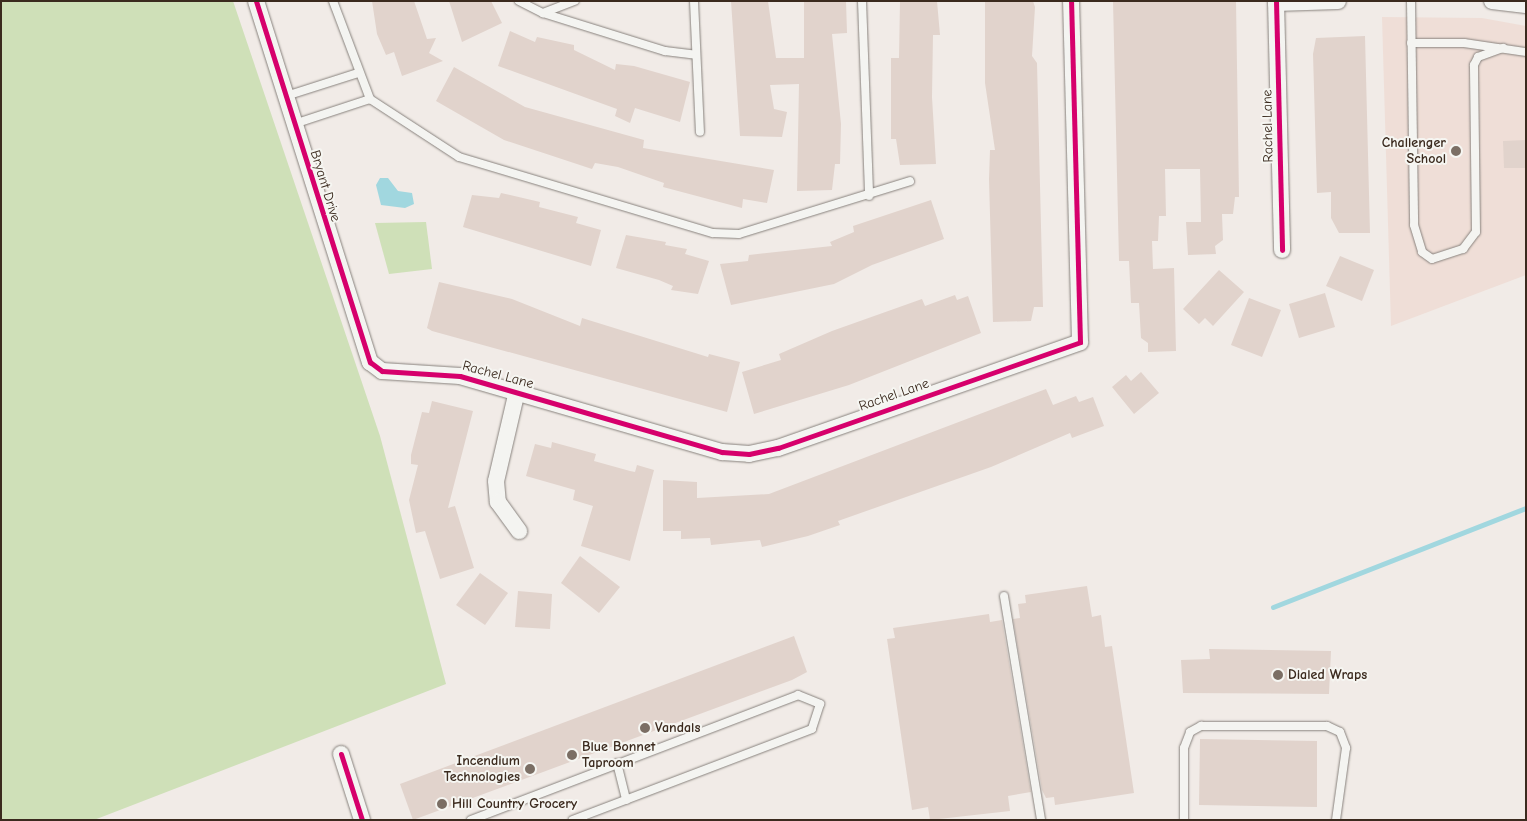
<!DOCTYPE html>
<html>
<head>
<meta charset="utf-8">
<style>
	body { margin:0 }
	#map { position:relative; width:1527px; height:821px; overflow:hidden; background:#f1ebe7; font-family:"Comic Neue",sans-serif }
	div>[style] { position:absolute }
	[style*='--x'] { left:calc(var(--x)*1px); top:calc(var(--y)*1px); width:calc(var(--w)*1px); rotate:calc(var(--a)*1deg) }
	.built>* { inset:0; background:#efded7 }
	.green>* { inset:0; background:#cfe0b8 }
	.water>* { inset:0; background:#a1d7df }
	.stream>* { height:5px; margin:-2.5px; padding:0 2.5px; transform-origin:2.5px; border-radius:2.5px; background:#a1d7df }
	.building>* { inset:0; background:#e1d3cc }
	.roads { filter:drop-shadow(0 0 1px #88827d) drop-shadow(0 0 1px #88827d) }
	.service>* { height:8px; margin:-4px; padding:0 4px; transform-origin:4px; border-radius:4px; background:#f4f4f1 }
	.minor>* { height:16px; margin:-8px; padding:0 8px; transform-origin:8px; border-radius:8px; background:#f4f4f1 }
	.cycleway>* { height:5px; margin:-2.5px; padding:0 2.5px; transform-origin:2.5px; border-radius:2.5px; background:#d6006c }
	.dots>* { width:14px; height:14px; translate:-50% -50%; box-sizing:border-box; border:2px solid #f6f6f2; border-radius:50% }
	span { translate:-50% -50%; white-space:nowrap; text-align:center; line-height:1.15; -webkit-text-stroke:4px #f6f6f2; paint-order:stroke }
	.street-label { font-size:14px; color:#3b2a1e }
	.poi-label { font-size:14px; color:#3b2a1e; font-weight:700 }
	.right { translate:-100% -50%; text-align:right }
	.left { translate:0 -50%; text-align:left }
	.frame { position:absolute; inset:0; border:2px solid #3b2a1e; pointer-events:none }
</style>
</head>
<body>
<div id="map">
	<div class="built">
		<i style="clip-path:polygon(1382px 17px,1482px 18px,1526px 26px,1526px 275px,1391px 326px)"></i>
	</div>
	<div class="green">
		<i style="clip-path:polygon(1px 1px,233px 1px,380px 436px,446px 684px,94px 820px,1px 820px)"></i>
		<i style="clip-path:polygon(426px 222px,432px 269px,389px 274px,375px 223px)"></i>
	</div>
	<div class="water">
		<i style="clip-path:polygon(380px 178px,388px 178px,398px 191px,412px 193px,414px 204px,405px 208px,381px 205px,376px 185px)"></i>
	</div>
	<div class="stream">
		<i style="--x:1273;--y:607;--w:272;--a:-21.4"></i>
	</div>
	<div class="building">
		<i style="clip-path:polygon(372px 1px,414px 1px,427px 39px,436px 38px,429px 53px,443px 61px,402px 76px,394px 52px,386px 55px,377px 34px)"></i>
		<i style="clip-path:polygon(449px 1px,491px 1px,502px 23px,462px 42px)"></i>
		<i style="clip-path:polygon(731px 1px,768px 1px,776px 58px,804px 58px,804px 1px,846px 1px,847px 33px,832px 34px,841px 124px,840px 164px,835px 164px,832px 190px,797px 191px,799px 84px,770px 85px,774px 109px,787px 112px,782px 137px,740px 136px)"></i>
		<i style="clip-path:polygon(900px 1px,937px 1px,940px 35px,933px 35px,932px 97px,936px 164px,900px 165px,896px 139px,891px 139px,891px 58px,899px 58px)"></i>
		<i style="clip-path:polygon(985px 1px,1033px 1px,1035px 7px,1032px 56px,1037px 63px,1043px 307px,1034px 307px,1031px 321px,993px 322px,989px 179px,990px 150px,995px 150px,985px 83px)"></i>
		<i style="clip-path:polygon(1113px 1px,1236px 1px,1239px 197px,1235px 197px,1233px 214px,1222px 214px,1223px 240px,1215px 246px,1216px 254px,1188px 255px,1186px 222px,1201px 222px,1200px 169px,1165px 169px,1166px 216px,1159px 216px,1158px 241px,1152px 241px,1153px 269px,1174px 268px,1176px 351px,1148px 352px,1148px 343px,1141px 338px,1139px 303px,1131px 303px,1129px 261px,1119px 261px)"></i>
		<i style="clip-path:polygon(510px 31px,535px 42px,537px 37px,574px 45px,574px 50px,615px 70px,616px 64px,634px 66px,690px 82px,680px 122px,635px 108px,630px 123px,615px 116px,617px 109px,498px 66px)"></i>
		<i style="clip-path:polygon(1365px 36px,1370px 233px,1339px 233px,1331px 218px,1331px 192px,1317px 193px,1313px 54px,1316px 38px)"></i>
		<i style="clip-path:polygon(454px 67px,525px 107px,644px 140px,643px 148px,774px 170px,767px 203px,743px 199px,742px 208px,663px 187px,664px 183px,618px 167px,595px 163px,592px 169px,504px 140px,436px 101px)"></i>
		<i style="clip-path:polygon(1526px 140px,1526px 168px,1504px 168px,1503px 141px)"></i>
		<i style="clip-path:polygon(501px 193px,540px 202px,539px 207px,578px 217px,576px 223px,601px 230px,591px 266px,463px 227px,472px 195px,499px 198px)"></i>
		<i style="clip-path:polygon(931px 200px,944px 239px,872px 265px,834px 284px,731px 305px,720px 264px,748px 261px,749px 255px,832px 246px,830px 242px,854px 232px,853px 226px)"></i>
		<i style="clip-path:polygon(626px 235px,666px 242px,665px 245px,687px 249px,685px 254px,709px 261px,698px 294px,671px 290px,673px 286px,659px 280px,616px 268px)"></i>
		<i style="clip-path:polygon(1340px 256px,1374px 270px,1362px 301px,1326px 286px)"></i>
		<i style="clip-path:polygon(1219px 270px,1244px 292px,1213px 326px,1205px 318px,1199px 324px,1183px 309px)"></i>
		<i style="clip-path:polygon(439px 282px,512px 299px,580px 326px,582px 318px,708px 357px,709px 354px,740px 362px,727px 412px,432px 331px,427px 328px)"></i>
		<i style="clip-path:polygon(1325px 293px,1335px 327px,1299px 338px,1289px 304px)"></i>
		<i style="clip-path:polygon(955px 295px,957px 300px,968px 296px,981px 333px,849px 385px,754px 414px,742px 372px,781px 360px,779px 354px,832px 331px,922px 299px,925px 306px)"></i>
		<i style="clip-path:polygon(1249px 298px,1281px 310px,1262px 357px,1231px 345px)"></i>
		<i style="clip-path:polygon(1141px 372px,1159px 393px,1134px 414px,1112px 387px,1126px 375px,1131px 381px)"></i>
		<i style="clip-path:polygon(1046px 389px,1053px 405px,1076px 396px,1079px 402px,1093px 397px,1104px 426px,1072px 438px,1070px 433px,991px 467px,838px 521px,840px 525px,808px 536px,762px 547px,760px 540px,711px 545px,710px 538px,681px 539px,681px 531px,663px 531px,663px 480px,697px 482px,697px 498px,769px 494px)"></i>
		<i style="clip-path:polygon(432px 401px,473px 411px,448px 508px,455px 506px,474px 568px,440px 579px,425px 531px,416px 533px,409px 500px,418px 465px,411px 464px,411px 455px,422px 412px,429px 413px)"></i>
		<i style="clip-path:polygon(552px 442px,596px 454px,594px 461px,630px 471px,635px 472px,637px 465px,654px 470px,630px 561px,581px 546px,593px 506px,573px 500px,575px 490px,526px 476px,535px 444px,551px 448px)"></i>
		<i style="clip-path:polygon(580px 556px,620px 587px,599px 613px,561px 583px)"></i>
		<i style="clip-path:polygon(480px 573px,508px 593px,485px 625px,456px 605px)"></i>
		<i style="clip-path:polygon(1087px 586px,1092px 617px,1101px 615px,1105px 647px,1112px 646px,1134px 793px,1055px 805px,1054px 797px,1046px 798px,1042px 790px,1013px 619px,1020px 618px,1018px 604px,1026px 603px,1025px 595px)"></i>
		<i style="clip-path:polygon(518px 591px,552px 594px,550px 629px,515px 627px)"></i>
		<i style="clip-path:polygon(989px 614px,990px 622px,1002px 620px,1031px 792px,1008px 796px,1010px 811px,930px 820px,928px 807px,912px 810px,887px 639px,895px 638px,893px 628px)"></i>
		<i style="clip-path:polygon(794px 636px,807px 672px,792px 680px,413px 820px,400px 784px)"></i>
		<i style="clip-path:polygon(1209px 649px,1331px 651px,1329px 694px,1183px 693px,1181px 660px,1210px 659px)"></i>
		<i style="clip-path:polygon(1200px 739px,1317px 741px,1317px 807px,1199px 805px)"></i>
	</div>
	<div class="roads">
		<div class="service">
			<i style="--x:333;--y:1;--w:105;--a:69.3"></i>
			<i style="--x:370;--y:99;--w:106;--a:33.1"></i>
			<i style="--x:459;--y:157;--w:265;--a:16.7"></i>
			<i style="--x:713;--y:233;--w:26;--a:2"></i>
			<i style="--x:739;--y:234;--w:179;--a:-17.2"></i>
			<i style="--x:519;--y:1;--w:27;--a:27"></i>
			<i style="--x:543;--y:13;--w:34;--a:-21"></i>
			<i style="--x:694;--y:1;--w:131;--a:87.4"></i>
			<i style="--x:862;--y:1;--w:195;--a:87.9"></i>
			<i style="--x:1411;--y:1;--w:224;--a:89.2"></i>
			<i style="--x:1414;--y:225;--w:28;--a:73"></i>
			<i style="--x:1422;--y:252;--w:12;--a:35"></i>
			<i style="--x:1432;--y:259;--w:33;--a:-18"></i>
			<i style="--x:1463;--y:249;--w:21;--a:-53"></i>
			<i style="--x:1476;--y:232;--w:167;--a:-90.7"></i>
			<i style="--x:1474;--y:65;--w:9;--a:-63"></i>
			<i style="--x:1478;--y:57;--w:27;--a:-20"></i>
			<i style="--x:543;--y:13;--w:128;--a:17.3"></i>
			<i style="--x:665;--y:51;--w:31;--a:7"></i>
			<i style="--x:1411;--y:43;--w:53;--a:0"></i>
			<i style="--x:1464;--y:43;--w:63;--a:8.3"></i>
			<i style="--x:286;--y:96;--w:76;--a:-17.7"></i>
			<i style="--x:294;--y:124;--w:80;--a:-18.2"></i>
			<i style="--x:1004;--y:596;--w:227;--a:80.6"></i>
			<i style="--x:617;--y:763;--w:38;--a:76"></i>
			<i style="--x:471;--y:820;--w:350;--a:-20.9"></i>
			<i style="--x:798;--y:695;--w:24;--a:22"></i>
			<i style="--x:820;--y:704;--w:26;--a:108"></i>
			<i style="--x:812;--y:729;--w:256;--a:159.2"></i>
			<i style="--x:1184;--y:820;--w:72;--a:-90"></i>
			<i style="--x:1184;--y:748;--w:17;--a:-69"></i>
			<i style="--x:1190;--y:732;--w:13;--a:-29"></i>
			<i style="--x:1201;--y:726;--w:126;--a:0"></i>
			<i style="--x:1327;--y:726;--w:14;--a:25"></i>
			<i style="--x:1340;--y:732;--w:17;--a:69"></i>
			<i style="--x:1346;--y:748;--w:73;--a:97.9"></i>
		</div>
		<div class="minor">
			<i style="--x:256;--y:1;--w:379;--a:72.5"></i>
			<i style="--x:370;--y:362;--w:15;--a:37"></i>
			<i style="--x:382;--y:371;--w:78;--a:3.7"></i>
			<i style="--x:460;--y:376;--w:273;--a:16.2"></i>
			<i style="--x:722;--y:452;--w:27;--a:4"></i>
			<i style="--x:749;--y:454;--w:30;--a:-12"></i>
			<i style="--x:778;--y:448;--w:320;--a:-19.3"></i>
			<i style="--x:1080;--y:342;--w:341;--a:-91.5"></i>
			<i style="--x:1276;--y:1;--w:249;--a:88.6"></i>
			<i style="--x:1492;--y:1;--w:34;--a:7"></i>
			<i style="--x:1276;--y:3;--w:62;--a:-1.8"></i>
			<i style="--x:517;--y:391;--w:92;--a:103.1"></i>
			<i style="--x:496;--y:481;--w:21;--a:85"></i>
			<i style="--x:498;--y:502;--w:36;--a:54"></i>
			<i style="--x:341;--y:754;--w:69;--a:72.3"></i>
		</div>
	</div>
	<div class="cycleway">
		<i style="--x:256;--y:1;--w:379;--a:72.5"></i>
		<i style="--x:370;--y:362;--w:15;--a:37"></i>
		<i style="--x:382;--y:371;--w:78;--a:3.7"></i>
		<i style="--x:460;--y:376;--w:273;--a:16.2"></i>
		<i style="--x:722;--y:452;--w:27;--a:4"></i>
		<i style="--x:749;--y:454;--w:30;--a:-12"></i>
		<i style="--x:778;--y:448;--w:320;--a:-19.3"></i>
		<i style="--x:1080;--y:342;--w:341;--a:-91.5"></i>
		<i style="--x:1276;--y:1;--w:249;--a:88.6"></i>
		<i style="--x:341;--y:754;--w:69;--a:72.3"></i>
	</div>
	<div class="dots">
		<i style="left:1456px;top:151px;background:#7b6e64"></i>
		<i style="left:1278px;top:675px;background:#7b6e64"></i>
		<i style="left:645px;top:728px;background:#7b6e64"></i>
		<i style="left:572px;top:755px;background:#7b6e64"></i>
		<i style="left:530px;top:769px;background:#7b6e64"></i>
		<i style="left:442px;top:804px;background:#7b6e64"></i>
	</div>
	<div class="street-label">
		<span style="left:1268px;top:126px;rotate:-91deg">Rachel Lane</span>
		<span style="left:325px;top:186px;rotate:73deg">Bryant Drive</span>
		<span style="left:498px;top:375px;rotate:15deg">Rachel Lane</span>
		<span style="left:894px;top:395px;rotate:-19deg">Rachel Lane</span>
	</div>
	<div class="poi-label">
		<span class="right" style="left:1446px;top:151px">Challenger<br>School</span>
		<span class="left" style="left:1288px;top:675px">Dialed Wraps</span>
		<span class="left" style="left:655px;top:728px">Vandals</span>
		<span class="left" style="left:582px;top:755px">Blue Bonnet<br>Taproom</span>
		<span class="right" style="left:520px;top:769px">Incendium<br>Technologies</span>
		<span class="left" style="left:452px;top:804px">Hill Country Grocery</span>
	</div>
	<div class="frame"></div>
</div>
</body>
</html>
